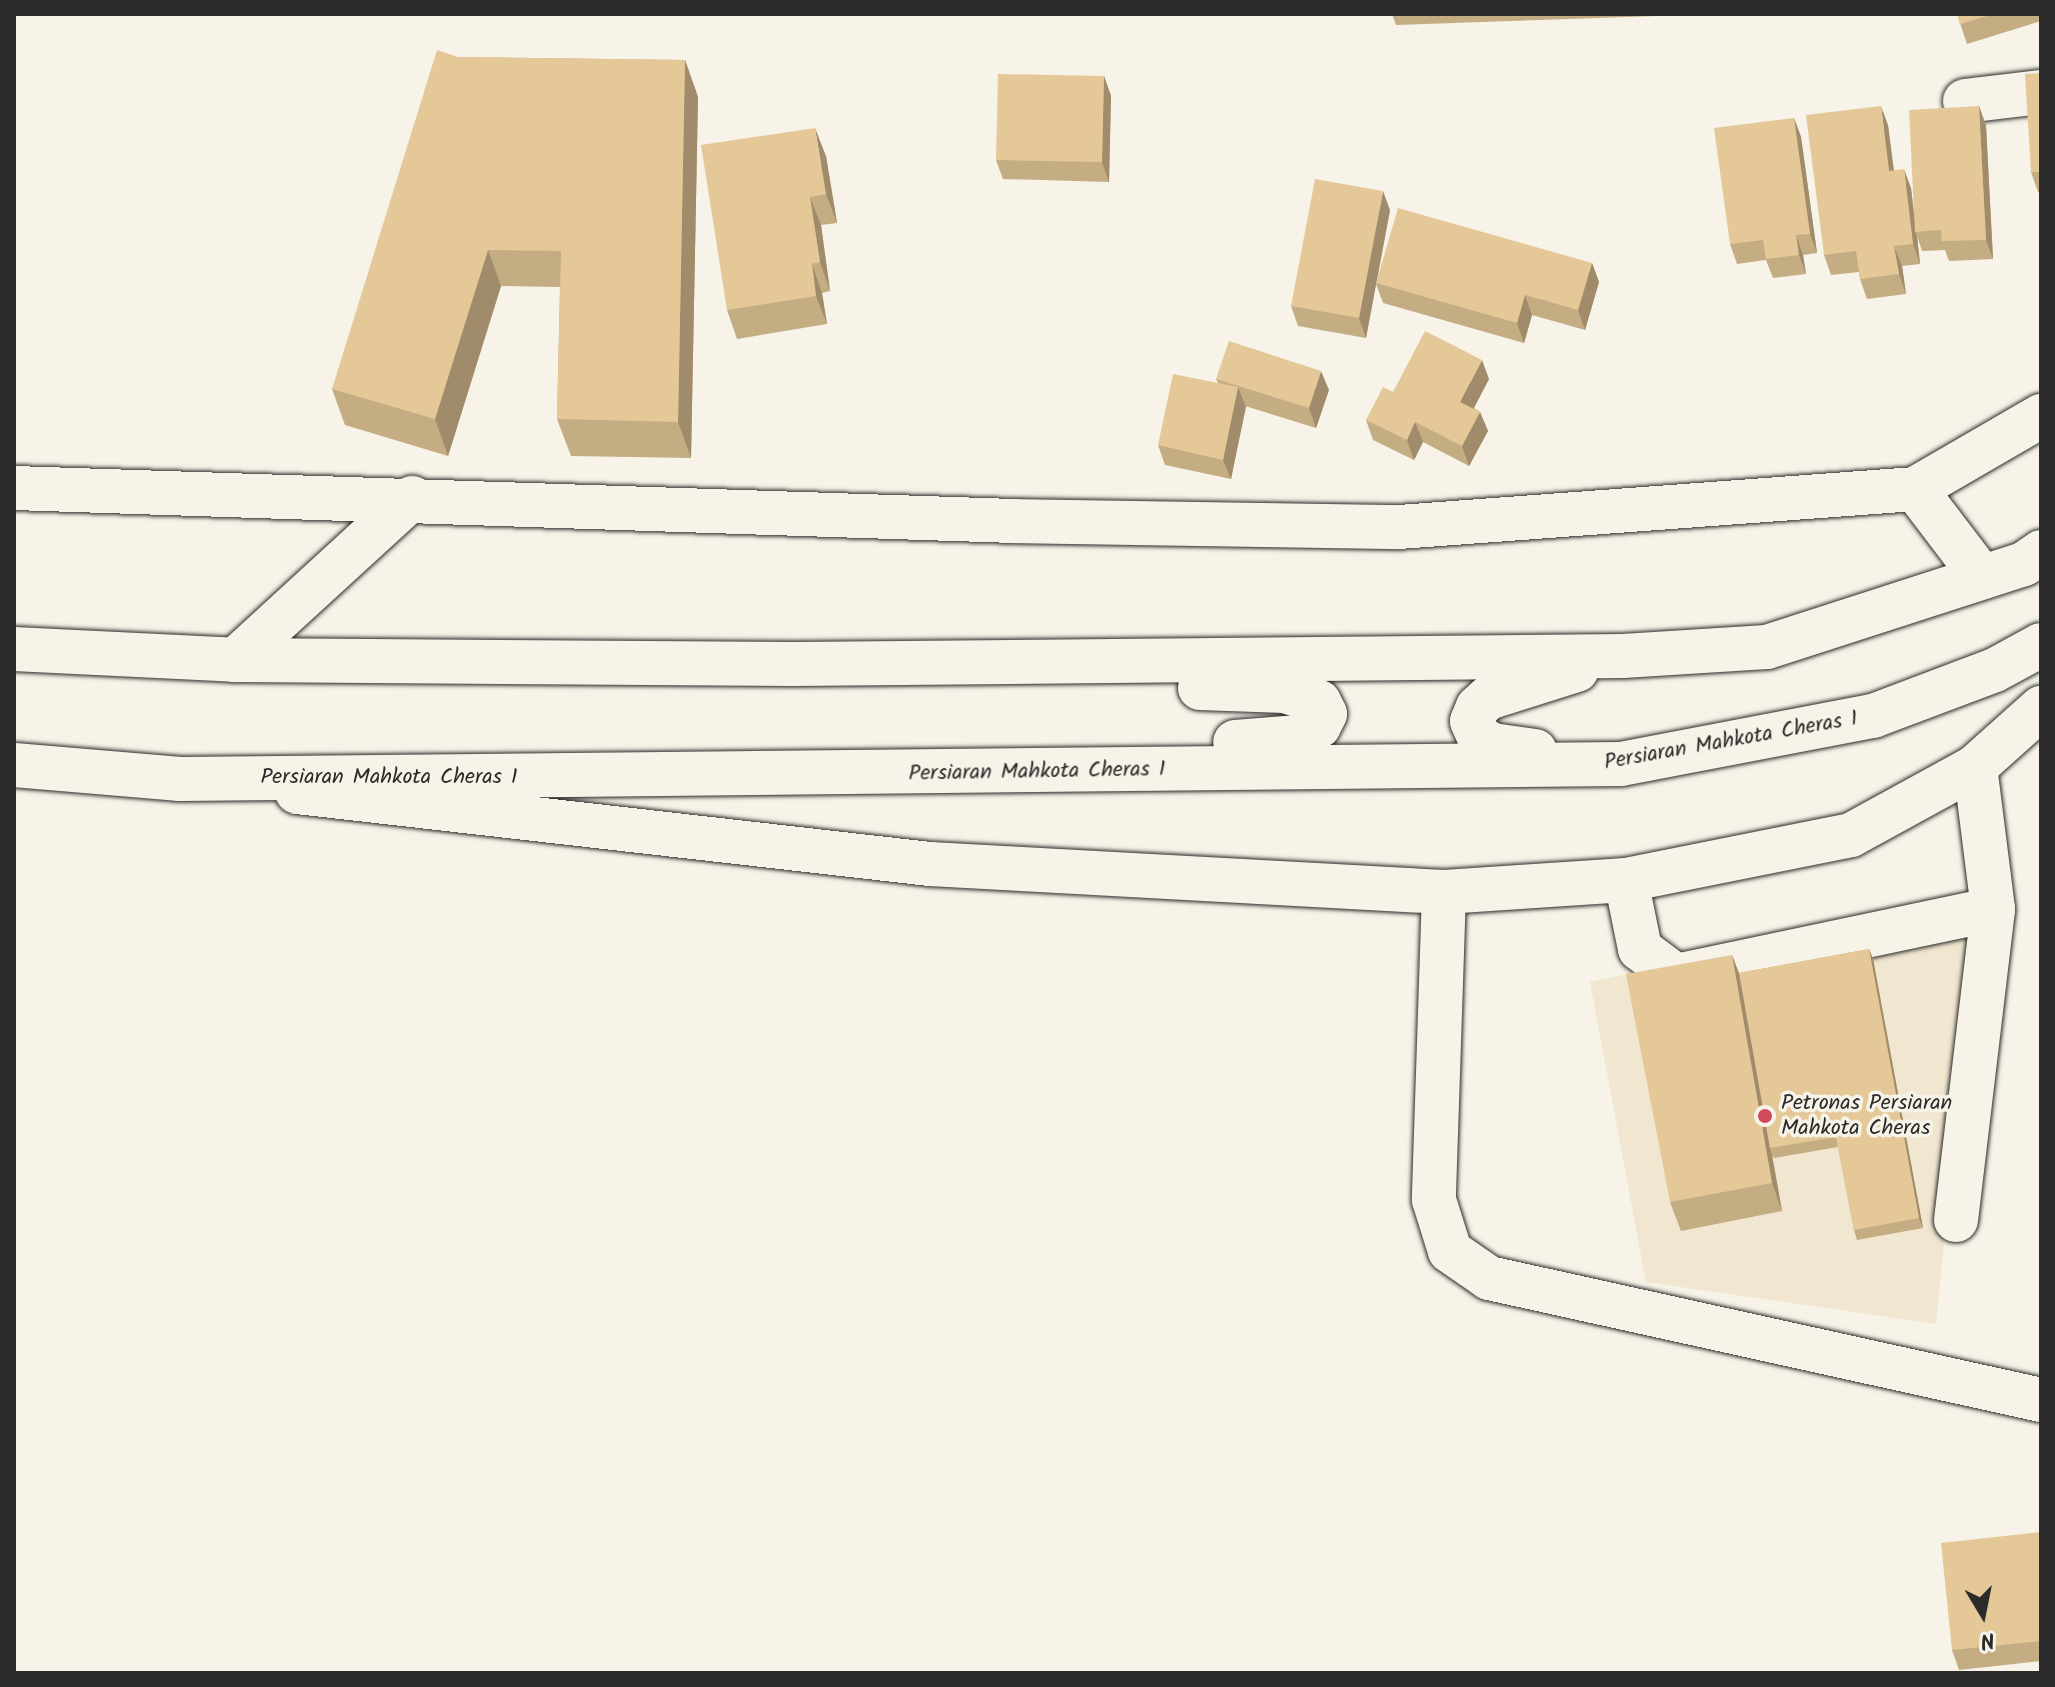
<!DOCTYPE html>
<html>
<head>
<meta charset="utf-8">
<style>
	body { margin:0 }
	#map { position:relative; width:2055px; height:1687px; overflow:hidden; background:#f7f3e8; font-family:Kalam,sans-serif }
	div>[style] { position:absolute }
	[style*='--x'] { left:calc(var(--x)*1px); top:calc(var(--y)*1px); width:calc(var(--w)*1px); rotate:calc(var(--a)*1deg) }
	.built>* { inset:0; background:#f1e6d0 }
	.roads { filter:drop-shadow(0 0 2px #2b2b2b) drop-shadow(0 0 2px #2b2b2b) }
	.minor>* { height:44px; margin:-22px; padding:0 22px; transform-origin:22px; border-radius:22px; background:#f7f3e8 }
	.major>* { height:44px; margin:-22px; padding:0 22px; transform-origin:22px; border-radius:22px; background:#f7f3e8 }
	.wall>* { inset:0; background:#c4ac83 }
	.shaded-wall>* { inset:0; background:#a08c6a }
	.building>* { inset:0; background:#e4c898 }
	.dots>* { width:22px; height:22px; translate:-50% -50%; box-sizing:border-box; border:4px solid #f7f3e8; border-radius:50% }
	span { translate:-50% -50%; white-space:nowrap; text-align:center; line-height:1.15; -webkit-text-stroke:7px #f7f3e8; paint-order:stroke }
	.street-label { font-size:22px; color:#2b2b2b }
	.poi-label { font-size:22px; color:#2b2b2b }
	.left { translate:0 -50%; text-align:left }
	.frame { position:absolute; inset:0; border:16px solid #2b2b2b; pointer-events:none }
	.north { position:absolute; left:1943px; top:1575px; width:80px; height:80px; -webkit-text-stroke:6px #f7f3e8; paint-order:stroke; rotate:170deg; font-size:22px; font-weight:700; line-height:32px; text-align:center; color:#2b2b2b }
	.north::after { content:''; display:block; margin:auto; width:28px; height:36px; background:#2b2b2b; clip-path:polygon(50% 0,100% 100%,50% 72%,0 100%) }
</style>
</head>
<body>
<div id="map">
	<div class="built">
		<i style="clip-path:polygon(1978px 899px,1936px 1324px,1646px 1282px,1590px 982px)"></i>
	</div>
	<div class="roads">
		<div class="minor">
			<i style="--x:1965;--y:101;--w:77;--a:-6.8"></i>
			<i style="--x:14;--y:488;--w:1000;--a:1.89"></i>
			<i style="--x:1013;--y:521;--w:386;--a:0.9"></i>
			<i style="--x:1399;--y:527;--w:517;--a:-4.21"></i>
			<i style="--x:1915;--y:489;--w:146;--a:-30.1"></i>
			<i style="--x:1915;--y:489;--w:111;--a:52.7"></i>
			<i style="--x:235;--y:660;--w:240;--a:-42.5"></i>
			<i style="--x:297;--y:792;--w:637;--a:6.49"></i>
			<i style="--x:930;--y:864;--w:515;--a:3.12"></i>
			<i style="--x:1444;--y:892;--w:182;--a:-3.8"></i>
			<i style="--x:1626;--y:880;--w:229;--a:-11.3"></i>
			<i style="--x:1851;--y:835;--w:141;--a:-28.7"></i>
			<i style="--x:1975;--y:767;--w:89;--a:-41.8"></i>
			<i style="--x:1626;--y:880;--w:70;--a:78.5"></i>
			<i style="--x:1640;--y:949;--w:45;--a:36.9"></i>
			<i style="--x:1676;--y:976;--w:324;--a:-11.9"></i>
			<i style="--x:1444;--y:892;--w:308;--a:91.9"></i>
			<i style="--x:1434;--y:1200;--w:53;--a:72.6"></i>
			<i style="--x:1450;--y:1251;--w:47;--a:34.7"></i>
			<i style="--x:1489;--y:1278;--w:565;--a:12.46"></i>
			<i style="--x:1956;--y:1220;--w:313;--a:-83.2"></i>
			<i style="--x:1993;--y:909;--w:143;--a:-97.2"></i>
		</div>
		<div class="major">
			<i style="--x:14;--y:649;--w:221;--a:2.8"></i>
			<i style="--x:235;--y:660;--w:559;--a:0.41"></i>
			<i style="--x:794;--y:664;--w:829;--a:-0.55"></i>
			<i style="--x:1623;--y:656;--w:144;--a:-3.6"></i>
			<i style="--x:1767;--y:647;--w:270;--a:-17.9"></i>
			<i style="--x:2024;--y:564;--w:21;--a:-35"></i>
			<i style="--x:1200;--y:688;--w:85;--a:2"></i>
			<i style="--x:1285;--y:691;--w:36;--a:18"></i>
			<i style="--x:1319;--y:702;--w:13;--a:63"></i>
			<i style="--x:1325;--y:714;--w:13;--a:117"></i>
			<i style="--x:1319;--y:726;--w:23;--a:151"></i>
			<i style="--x:1299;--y:737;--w:64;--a:175.5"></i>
			<i style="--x:1535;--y:751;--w:43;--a:-172.1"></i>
			<i style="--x:1492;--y:745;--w:15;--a:-148"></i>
			<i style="--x:1479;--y:737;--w:17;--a:-114"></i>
			<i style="--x:1472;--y:721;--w:15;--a:-67"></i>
			<i style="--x:1478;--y:707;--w:13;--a:-42"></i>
			<i style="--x:1488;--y:698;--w:93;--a:-17.5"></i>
			<i style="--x:14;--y:765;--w:167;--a:4.8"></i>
			<i style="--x:180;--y:779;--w:1441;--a:-0.6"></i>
			<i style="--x:1621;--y:764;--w:257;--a:-10.8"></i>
			<i style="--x:1873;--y:716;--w:130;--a:-20.7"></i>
			<i style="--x:1995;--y:670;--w:52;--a:-28.5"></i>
		</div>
	</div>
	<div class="wall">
		<i style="clip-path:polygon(1392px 14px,1657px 14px,1657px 16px,1396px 25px)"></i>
		<i style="clip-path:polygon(1957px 14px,2041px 14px,2041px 21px,1967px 44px)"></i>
		<i style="clip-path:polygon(458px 57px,685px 60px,698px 97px,691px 458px,571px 456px,557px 419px,560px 287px,501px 286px,448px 456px,345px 425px,332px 389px)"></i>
		<i style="clip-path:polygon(2041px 73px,2041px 192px,2038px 192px,2031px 172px)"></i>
		<i style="clip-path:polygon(1104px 76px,1111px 96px,1109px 182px,1003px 179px,996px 160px)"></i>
		<i style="clip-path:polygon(1979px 106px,1986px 126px,1993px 259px,1949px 261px,1945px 250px,1922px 251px,1917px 236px,1920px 264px,1902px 266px,1906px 294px,1867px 299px,1860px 279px,1859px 272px,1831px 275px,1824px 255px,1888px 125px,1894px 170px,1911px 188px,1914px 213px)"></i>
		<i style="clip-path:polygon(1794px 118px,1801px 137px,1817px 253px,1803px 255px,1806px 274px,1773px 278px,1766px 260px,1737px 264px,1730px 244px)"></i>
		<i style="clip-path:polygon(826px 156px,837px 223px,821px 225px,830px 291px,822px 293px,827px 324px,737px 339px,727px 310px)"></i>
		<i style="clip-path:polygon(1390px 210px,1377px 280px,1592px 263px,1599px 282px,1585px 330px,1532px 315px,1524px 343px,1383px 303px,1376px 284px,1366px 338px,1298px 326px,1291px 306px)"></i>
		<i style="clip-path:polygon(1216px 379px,1329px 390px,1316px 428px,1245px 406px,1231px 479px,1165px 465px,1158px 445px,1218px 383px)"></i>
		<i style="clip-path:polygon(1489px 379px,1474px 408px,1480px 412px,1488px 431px,1469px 466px,1423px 442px,1414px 460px,1373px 440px,1366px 420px,1393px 392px)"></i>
		<i style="clip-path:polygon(1869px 949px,1873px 959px,1923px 1228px,1857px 1240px,1854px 1230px,1838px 1147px,1774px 1158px,1772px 1155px,1782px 1211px,1681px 1231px,1670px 1202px,1732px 955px,1739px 973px)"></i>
		<i style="clip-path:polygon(2041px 1532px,2041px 1661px,1959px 1670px,1952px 1650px)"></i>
	</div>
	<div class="shaded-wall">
		<i style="clip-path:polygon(685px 60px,698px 97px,691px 458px,678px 422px)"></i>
		<i style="clip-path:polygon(1104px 76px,1111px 96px,1109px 182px,1102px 162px)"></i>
		<i style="clip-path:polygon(1881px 106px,1888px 125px,1896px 190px,1889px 171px)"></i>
		<i style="clip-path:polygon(1979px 106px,1986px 126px,1993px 259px,1986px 240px)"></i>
		<i style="clip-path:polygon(1794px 118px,1801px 137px,1817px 253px,1810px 234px)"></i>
		<i style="clip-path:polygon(815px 128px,826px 156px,837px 223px,826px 194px)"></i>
		<i style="clip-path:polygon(1904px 169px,1911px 188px,1916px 232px,1915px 232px,1917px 236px,1920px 264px,1913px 244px)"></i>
		<i style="clip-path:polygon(1383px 191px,1390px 210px,1366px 338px,1359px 318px)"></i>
		<i style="clip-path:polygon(810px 197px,821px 225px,830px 291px,820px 262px)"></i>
		<i style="clip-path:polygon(1796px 235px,1803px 255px,1806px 274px,1799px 255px)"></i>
		<i style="clip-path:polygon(1894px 246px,1902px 266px,1906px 294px,1899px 274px)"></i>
		<i style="clip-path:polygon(488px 250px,501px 286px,448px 456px,435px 419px)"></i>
		<i style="clip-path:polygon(1592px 263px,1599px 282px,1585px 330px,1578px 310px)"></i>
		<i style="clip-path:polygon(812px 264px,822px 293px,827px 324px,816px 296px)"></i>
		<i style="clip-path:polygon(1525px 295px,1532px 315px,1524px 343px,1517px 323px)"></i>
		<i style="clip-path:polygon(1482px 360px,1489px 379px,1467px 421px,1460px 402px)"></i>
		<i style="clip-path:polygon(1321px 371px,1329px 390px,1316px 428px,1309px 408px)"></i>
		<i style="clip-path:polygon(1238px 387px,1246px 407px,1231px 479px,1223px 460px)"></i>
		<i style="clip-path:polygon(1480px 412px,1488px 431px,1469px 466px,1462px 446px)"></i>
		<i style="clip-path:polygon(1415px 422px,1423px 442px,1414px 460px,1407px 440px)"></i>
		<i style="clip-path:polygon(1869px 949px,1873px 959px,1923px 1228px,1919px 1218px)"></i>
		<i style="clip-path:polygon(1732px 955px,1743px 984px,1770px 1148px,1772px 1155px,1782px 1211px,1772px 1183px)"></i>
	</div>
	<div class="building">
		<i style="clip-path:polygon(1957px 14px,1994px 14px,1960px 24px)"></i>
		<i style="clip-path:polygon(437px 50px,458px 57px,685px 60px,678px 422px,557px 419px,561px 251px,488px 250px,435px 419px,332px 389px)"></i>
		<i style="clip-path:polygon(2041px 73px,2041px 172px,2031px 172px,2025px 74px)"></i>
		<i style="clip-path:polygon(998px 74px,1104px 76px,1102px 162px,996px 160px)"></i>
		<i style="clip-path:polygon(1881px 106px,1889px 171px,1904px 169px,1913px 244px,1894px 246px,1899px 274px,1860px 279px,1856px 251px,1824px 255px,1806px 115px)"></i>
		<i style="clip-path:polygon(1979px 106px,1986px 240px,1942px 241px,1941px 230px,1915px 232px,1909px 110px)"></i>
		<i style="clip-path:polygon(1794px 118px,1810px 234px,1796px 235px,1799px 255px,1766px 259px,1763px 240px,1730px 244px,1714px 128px)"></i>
		<i style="clip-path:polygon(815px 128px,826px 194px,810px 197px,820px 262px,812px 264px,816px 296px,727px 310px,701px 145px)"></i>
		<i style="clip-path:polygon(1315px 179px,1383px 191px,1359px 318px,1291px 306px)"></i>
		<i style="clip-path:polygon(1398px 208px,1592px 263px,1578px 310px,1525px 295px,1517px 323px,1376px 283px)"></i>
		<i style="clip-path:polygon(1425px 331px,1482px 360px,1460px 402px,1480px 412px,1462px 446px,1415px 422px,1407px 440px,1366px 420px,1383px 387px,1393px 392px)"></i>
		<i style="clip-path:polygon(1229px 341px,1321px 371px,1309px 408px,1216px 379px)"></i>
		<i style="clip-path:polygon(1173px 374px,1238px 387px,1223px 460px,1158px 445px)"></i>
		<i style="clip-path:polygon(1869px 949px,1919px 1218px,1854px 1230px,1836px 1137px,1770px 1148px,1739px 973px)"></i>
		<i style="clip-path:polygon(1732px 955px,1772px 1183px,1670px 1202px,1626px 974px)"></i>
		<i style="clip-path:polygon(2041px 1532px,2041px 1641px,1952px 1650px,1941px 1543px)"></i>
	</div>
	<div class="dots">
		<i style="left:1765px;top:1116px;background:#d1495b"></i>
	</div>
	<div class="street-label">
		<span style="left:1731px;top:741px;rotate:-10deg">Persiaran Mahkota Cheras 1</span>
		<span style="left:1037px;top:772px;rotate:-1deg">Persiaran Mahkota Cheras 1</span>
		<span style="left:389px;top:778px">Persiaran Mahkota Cheras 1</span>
	</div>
	<div class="poi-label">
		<span class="left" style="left:1781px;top:1116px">Petronas Persiaran<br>Mahkota Cheras</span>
	</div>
	<div class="frame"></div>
	<div class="north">N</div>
</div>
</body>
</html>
